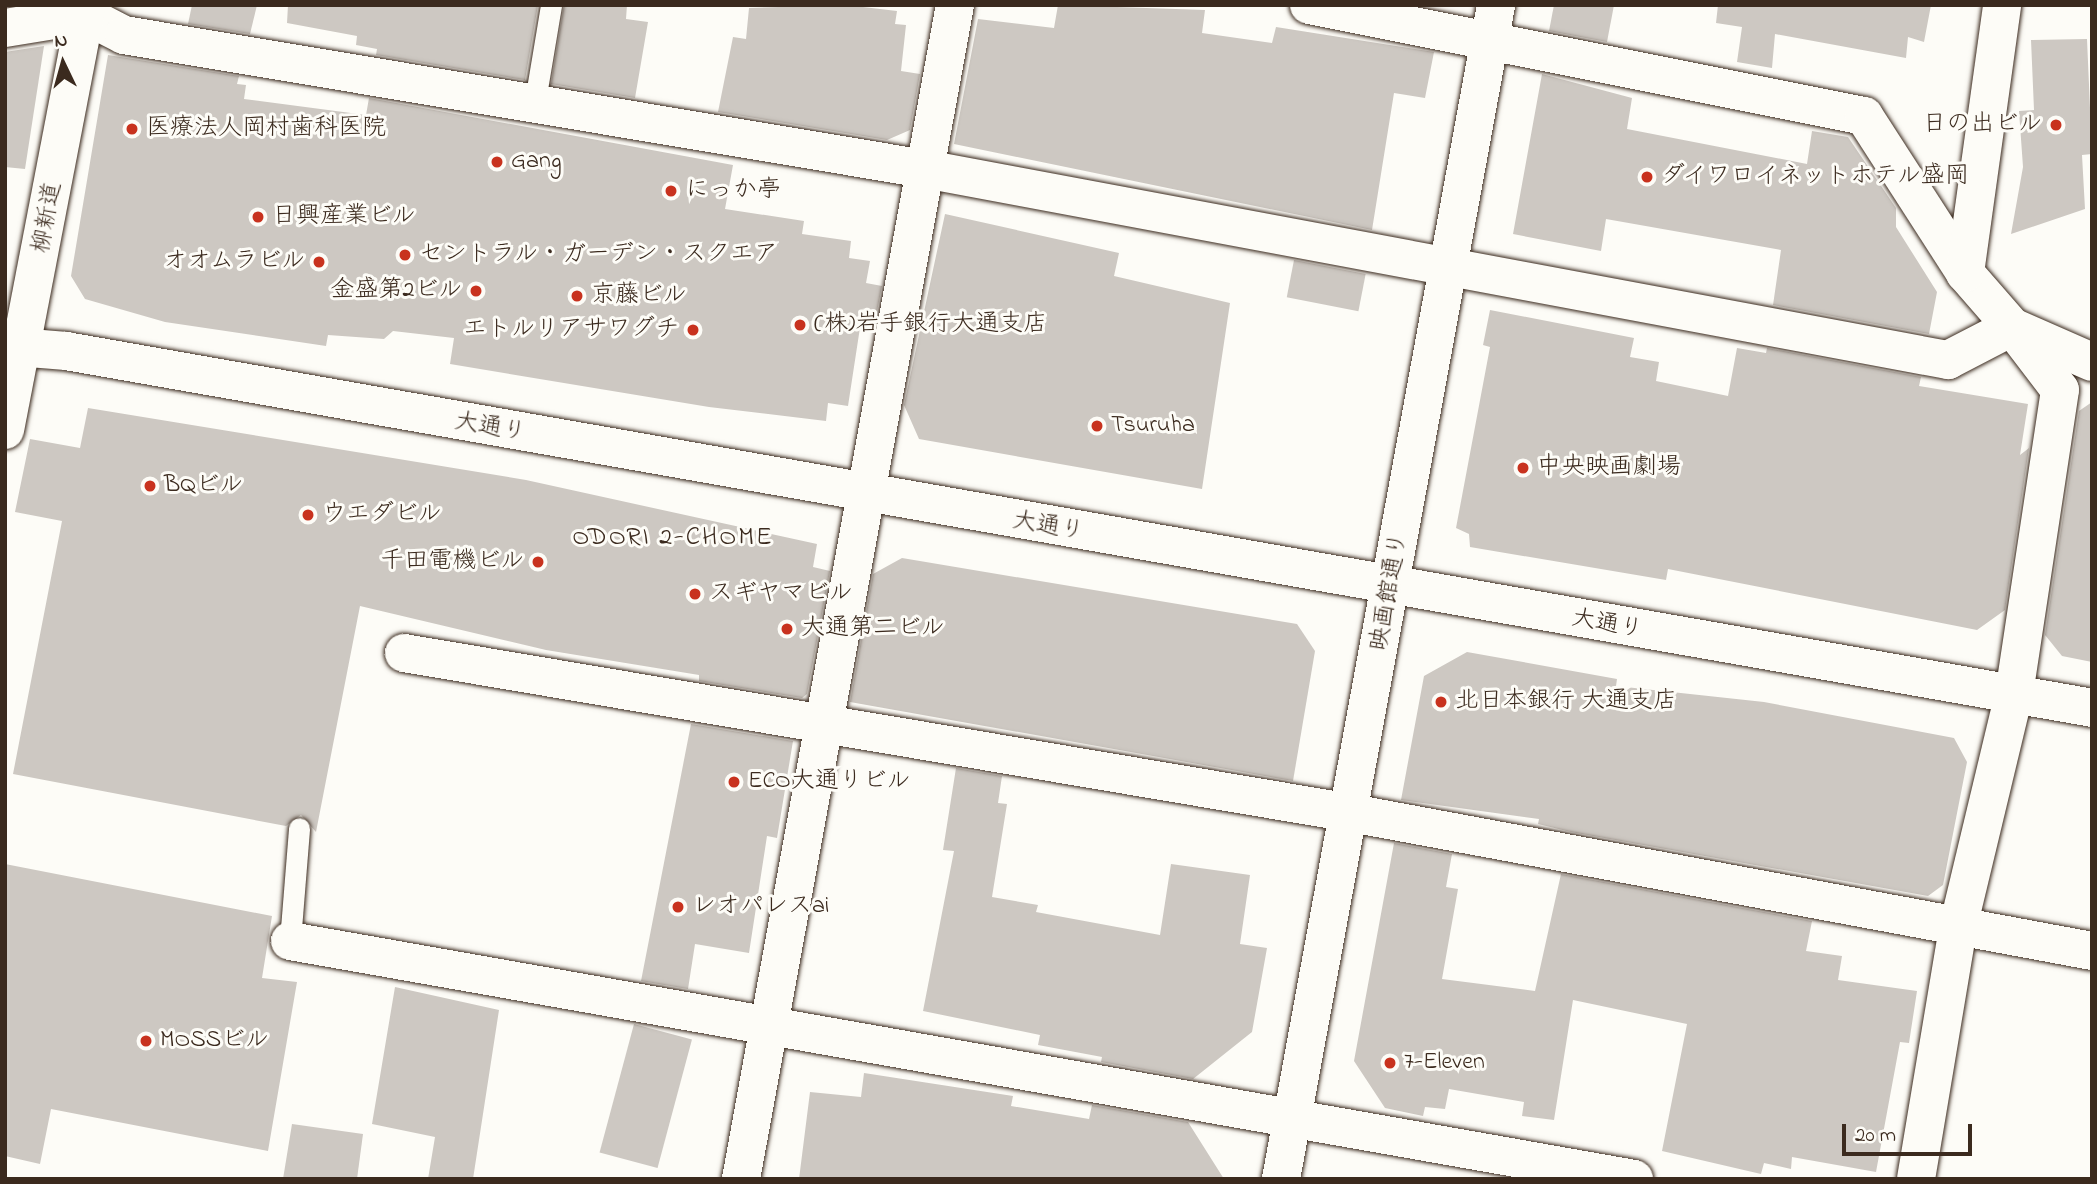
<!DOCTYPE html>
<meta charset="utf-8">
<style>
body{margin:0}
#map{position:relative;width:2097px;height:1184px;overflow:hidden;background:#fdfcf7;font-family:"Indie Flower","Klee One",sans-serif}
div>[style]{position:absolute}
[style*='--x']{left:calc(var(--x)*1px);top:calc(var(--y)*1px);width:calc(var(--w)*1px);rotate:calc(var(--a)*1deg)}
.building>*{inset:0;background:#cdc8c2;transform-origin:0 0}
.roads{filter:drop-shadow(0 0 2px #3b2a1e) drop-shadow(0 0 2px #3b2a1e)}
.service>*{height:21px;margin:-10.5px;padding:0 10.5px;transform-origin:10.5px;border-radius:10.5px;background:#fdfcf7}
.minor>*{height:38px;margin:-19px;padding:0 19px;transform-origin:19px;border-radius:19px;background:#fdfcf7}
.tertiary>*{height:38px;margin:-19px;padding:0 19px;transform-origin:19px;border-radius:19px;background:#fdfcf7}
.dots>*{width:19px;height:19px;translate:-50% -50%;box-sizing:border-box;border:4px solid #fdfcf7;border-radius:50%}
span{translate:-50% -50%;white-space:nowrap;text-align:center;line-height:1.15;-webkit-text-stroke:6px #fdfcf7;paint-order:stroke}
.poi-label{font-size:24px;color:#3b2a1e}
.right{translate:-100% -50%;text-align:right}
.left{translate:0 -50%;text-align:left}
.street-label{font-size:24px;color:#3b2a1e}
.neighbourhood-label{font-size:26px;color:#3b2a1e;letter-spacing:2px}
.frame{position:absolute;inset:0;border:7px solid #3b2a1e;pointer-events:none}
.north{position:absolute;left:28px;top:28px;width:70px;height:70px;-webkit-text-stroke:5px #fdfcf7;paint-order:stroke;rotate:355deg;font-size:19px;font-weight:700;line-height:28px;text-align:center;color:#3b2a1e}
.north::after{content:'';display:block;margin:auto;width:24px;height:32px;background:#3b2a1e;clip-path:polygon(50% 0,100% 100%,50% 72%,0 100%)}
.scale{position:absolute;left:1842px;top:1124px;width:130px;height:32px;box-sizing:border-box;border:4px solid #3b2a1e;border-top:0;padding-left:9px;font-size:21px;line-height:24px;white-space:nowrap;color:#3b2a1e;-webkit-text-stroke:5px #fdfcf7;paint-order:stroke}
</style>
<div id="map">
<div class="building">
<i style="clip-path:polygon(192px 5px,257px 5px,250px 34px,188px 24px)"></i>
<i style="clip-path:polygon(288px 5px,538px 5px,525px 80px,376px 55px,377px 49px,356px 45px,357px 36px,287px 23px)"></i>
<i style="clip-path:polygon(564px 5px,627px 5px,626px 19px,648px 22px,635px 98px,551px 84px)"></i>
<i style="clip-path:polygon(846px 5px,897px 11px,895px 24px,906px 25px,901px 71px,920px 74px,910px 130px,887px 140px,718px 112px,733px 37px,746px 39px,749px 8px)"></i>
<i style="clip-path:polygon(1058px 5px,1205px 10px,1202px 33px,1272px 43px,1276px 27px,1434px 52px,1425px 98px,1394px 93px,1372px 230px,954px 144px,978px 19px,1054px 28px)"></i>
<i style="clip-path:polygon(1554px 5px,1614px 5px,1607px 42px,1549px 31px)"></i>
<i style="clip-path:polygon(1718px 5px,1931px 5px,1924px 42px,1908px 37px,1906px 58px,1775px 34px,1772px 68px,1737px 62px,1742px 27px,1716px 23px)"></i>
<i style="clip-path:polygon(2087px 39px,2092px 154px,2082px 155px,2085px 209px,2011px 234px,2023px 167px,2019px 111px,2034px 110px,2031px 40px)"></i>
<i style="clip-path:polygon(44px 46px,25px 169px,5px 167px,5px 52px)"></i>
<i style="clip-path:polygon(108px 55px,239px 76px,237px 84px,246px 85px,244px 99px,366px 115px,369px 98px,733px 165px,725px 209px,804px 221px,802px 234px,851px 241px,849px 258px,870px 261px,866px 283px,882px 286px,873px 332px,863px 308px,848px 406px,828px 403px,826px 421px,709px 407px,450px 364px,454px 338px,393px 331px,384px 339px,328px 335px,326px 346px,165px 322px,85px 299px,71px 276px)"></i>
<i style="clip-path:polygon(1542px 74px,1632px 98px,1627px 129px,1807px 164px,1812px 131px,1848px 137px,1896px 208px,1896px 227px,1937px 292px,1929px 334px,1773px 305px,1781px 250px,1606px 219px,1601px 251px,1513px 234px)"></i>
<i style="clip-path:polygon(945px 214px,1119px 253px,1114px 276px,1230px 303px,1202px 489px,919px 439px,904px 405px)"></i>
<i style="left:1294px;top:260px;width:73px;height:38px;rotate:11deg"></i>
<i style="clip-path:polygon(1490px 310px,1634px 338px,1630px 357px,1659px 362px,1656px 381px,1728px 396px,1737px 348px,1766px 353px,1767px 348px,1921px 377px,1919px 386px,2028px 404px,2020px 455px,2029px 448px,2005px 610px,1977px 630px,1668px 569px,1666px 580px,1470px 547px,1469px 534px,1456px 528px,1490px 347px,1483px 345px)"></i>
<i style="clip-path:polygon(2092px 402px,2092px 662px,2062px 656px,2045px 635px,2079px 411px)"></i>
<i style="clip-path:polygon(88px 408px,526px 480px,817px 544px,813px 567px,830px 571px,807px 694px,802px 698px,699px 681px,699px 675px,546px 650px,360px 606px,316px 832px,301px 815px,286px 826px,13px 774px,62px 521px,15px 512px,30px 439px,80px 448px)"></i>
<i style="clip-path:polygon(902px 558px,1297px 624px,1315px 651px,1293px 781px,850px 702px,873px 574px)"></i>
<i style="clip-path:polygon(1467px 652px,1617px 679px,1616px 686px,1764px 702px,1954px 738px,1967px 762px,1943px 885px,1928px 896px,1571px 832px,1538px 824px,1539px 819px,1401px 800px,1424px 676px)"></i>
<i style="clip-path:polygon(691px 724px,793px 741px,777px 838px,767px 836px,749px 953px,695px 944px,688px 989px,641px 981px)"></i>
<i style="clip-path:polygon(956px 768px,1002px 776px,998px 803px,1007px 804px,992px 897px,1038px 905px,1036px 912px,1160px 935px,1171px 864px,1250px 875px,1240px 944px,1267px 948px,1252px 1032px,1193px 1079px,1101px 1062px,1102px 1057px,1038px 1045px,1040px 1035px,923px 1011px,954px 851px,943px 850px)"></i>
<i style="clip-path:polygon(1394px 843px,1452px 854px,1446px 887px,1458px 889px,1442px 979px,1535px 991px,1561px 874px,1812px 921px,1806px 951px,1842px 956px,1838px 980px,1917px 991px,1909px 1043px,1900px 1042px,1876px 1172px,1792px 1157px,1791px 1169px,1764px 1163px,1761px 1174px,1662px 1151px,1687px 1024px,1573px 1000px,1554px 1120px,1522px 1116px,1524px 1102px,1449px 1089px,1445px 1109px,1425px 1107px,1423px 1116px,1385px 1108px,1354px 1061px)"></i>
<i style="clip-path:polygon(5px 864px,272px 916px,262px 978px,297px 982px,268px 1151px,51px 1109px,40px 1164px,5px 1156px)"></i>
<i style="clip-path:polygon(395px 987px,499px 1010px,473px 1179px,428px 1179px,435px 1137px,372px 1124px)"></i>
<i style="left:634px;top:1024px;width:60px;height:133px;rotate:15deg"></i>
<i style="clip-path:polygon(864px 1073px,1013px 1096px,1011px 1106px,1089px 1119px,1092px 1105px,1188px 1122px,1224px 1179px,799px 1179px,810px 1092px,861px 1097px)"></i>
<i style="clip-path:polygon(292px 1124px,363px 1134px,357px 1179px,283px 1179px)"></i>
</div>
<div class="roads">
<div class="service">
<i style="--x:534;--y:107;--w:103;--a:-80.5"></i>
<i style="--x:290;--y:941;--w:113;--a:-85.4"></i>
</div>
<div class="minor">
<i style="--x:1309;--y:5;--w:566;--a:11.31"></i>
<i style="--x:1864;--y:116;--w:187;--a:57.2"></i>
<i style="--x:1965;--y:273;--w:72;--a:49"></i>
<i style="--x:2012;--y:327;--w:87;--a:23.6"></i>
<i style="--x:5;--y:28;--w:81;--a:-9.2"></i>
<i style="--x:85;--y:15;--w:44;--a:27.1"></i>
<i style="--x:124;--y:35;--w:812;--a:9.5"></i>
<i style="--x:925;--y:169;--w:1041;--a:10.58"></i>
<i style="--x:1948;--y:360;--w:72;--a:-27.3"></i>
<i style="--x:2012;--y:327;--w:79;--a:52.7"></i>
<i style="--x:2060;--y:390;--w:307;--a:98.6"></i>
<i style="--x:2014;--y:694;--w:241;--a:103.5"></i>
<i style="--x:1958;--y:928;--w:254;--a:99.5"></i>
<i style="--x:1965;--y:273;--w:271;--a:-82.1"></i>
<i style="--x:5;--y:346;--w:61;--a:4.7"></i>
<i style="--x:66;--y:351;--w:2057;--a:9.99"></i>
<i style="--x:5;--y:430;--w:433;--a:-79.1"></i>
<i style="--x:404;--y:653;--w:960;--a:9.59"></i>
<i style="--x:1351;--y:813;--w:754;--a:10.55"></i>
<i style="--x:290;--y:941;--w:1365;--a:10.04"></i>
<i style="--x:741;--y:1179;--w:1193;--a:-79.67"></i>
</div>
<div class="tertiary">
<i style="--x:1281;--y:1179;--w:1194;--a:-79.62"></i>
</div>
</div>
<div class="dots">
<i style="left:2056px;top:125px;background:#c8321e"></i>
<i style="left:132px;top:129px;background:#c8321e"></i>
<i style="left:497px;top:162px;background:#c8321e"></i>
<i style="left:1647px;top:177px;background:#c8321e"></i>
<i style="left:671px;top:191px;background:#c8321e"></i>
<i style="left:258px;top:217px;background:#c8321e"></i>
<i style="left:405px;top:255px;background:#c8321e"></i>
<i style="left:319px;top:262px;background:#c8321e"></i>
<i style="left:476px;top:291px;background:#c8321e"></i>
<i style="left:577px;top:296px;background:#c8321e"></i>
<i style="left:800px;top:325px;background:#c8321e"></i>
<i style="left:693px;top:330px;background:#c8321e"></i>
<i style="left:1097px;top:426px;background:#c8321e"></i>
<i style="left:1523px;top:468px;background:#c8321e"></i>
<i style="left:150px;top:486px;background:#c8321e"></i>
<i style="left:308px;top:515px;background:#c8321e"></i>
<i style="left:538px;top:562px;background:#c8321e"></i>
<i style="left:695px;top:594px;background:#c8321e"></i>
<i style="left:787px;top:629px;background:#c8321e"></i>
<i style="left:1441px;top:702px;background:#c8321e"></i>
<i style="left:734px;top:782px;background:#c8321e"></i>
<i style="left:678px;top:907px;background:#c8321e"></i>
<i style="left:146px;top:1041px;background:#c8321e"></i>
<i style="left:1390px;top:1063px;background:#c8321e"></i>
</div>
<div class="poi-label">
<span class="right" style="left:2042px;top:125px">日の出ビル</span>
<span class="left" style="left:146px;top:129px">医療法人岡村歯科医院</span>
<span class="left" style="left:511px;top:162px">Gang</span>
<span class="left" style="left:1661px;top:177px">ダイワロイネットホテル盛岡</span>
<span class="left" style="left:685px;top:191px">にっか亭</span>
<span class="left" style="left:272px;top:217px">日興産業ビル</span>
<span class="left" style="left:419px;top:255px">セントラル・ガーデン・スクエア</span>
<span class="right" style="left:305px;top:262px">オオムラビル</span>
<span class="right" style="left:462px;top:291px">金盛第2ビル</span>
<span class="left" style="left:591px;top:296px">京藤ビル</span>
<span class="left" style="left:814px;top:325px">(株)岩手銀行大通支店</span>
<span class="right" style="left:679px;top:330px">エトルリアサワグチ</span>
<span class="left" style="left:1111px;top:426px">Tsuruha</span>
<span class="left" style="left:1537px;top:468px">中央映画劇場</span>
<span class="left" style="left:164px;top:486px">BQビル</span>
<span class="left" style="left:322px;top:515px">ウエダビル</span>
<span class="right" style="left:524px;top:562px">千田電機ビル</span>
<span class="left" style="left:709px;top:594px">スギヤマビル</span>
<span class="left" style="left:801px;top:629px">大通第二ビル</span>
<span class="left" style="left:1455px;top:702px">北日本銀行 大通支店</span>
<span class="left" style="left:748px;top:782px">ECO大通りビル</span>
<span class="left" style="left:692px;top:907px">レオパレスai</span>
<span class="left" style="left:160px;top:1041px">MOSSビル</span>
<span class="left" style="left:1404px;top:1063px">7-Eleven</span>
</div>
<div class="street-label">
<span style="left:48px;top:218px;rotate:-80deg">柳新道</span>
<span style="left:490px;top:428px;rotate:10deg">大通り</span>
<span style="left:1048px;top:527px;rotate:10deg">大通り</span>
<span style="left:1390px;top:592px;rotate:-80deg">映画館通り</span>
<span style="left:1607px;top:625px;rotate:10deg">大通り</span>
</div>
<div class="neighbourhood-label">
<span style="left:673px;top:539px">ODORI 2-CHOME</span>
</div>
<div class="frame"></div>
<div class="north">N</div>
<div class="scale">20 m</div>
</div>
